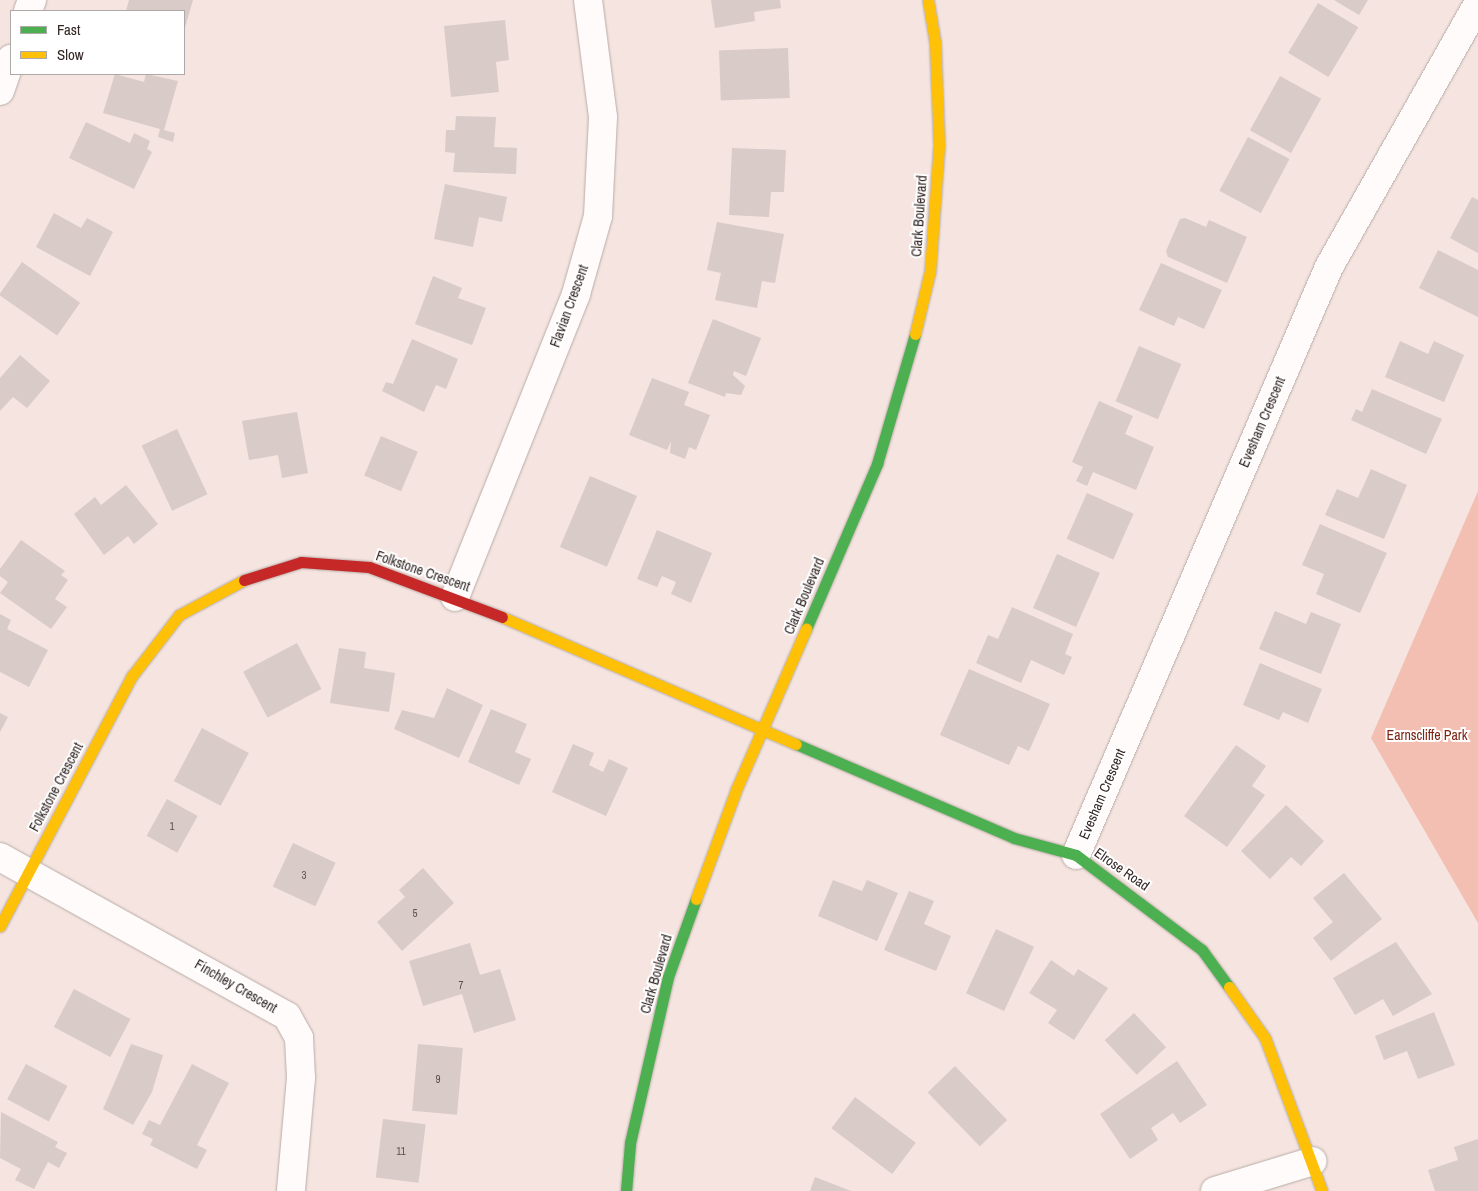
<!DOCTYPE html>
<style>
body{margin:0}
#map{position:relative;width:1478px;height:1191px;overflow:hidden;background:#f5e4df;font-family:"Archivo Narrow",sans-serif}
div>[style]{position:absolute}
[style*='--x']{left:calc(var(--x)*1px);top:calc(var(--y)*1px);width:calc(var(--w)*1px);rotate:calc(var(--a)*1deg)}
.green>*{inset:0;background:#f3bfb2}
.building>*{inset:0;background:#d8cbc8;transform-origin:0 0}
.roads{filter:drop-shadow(0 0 1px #b8aca8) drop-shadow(0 0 1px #b8aca8)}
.street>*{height:28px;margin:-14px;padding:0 14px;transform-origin:14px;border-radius:14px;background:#fefbfa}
.fast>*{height:11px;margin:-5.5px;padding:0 5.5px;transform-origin:5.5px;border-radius:5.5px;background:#4caf50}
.slow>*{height:11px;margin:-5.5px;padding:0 5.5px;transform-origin:5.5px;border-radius:5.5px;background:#ffc107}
.jam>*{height:11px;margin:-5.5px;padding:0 5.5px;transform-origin:5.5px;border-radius:5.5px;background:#c62828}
span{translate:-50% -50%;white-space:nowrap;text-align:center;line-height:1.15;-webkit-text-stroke:4px #fff;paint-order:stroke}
.number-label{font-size:11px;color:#5c504e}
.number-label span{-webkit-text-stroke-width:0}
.street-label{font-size:14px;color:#332725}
.park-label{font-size:14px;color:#7c2312}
.legend{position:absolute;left:10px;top:10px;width:175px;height:65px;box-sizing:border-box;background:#fff;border:1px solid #ada9a8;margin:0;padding:6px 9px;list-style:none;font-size:15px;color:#332725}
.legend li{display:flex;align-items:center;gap:10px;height:25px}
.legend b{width:25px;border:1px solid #ada9a8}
</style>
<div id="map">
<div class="green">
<i style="clip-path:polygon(1478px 491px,1478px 923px,1371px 738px)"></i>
</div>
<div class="building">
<i style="clip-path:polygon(129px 0,193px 0,184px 31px,184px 11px,126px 11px)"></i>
<i style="clip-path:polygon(711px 0,780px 0,781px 8px,754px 12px,755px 21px,715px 28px)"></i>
<i style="clip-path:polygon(1334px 0,1368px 0,1359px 15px)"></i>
<i style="left:1318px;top:3px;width:47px;height:58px;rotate:31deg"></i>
<i style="clip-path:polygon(505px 20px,509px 60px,496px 62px,499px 92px,451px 97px,444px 26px)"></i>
<i style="left:788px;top:48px;width:50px;height:69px;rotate:88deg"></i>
<i style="clip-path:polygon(115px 74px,144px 82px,146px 74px,178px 81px,164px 130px,175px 133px,173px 142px,158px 137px,160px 129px,103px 113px)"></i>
<i style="left:1280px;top:76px;width:47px;height:62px;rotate:29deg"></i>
<i style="clip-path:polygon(456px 116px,496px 117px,494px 147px,517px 148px,516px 174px,453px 172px,455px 153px,445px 152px,446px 130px,455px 130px)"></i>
<i style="clip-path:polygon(86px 122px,130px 143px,134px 133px,150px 141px,147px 149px,152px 152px,134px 189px,69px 158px)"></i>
<i style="left:1248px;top:137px;width:47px;height:61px;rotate:28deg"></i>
<i style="clip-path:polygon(732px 148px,786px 150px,784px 192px,771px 192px,769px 217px,729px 215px)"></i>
<i style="clip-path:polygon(445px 184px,507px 197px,502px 222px,479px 217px,473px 247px,434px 239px)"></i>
<i style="clip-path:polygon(1472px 197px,1478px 200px,1478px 253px,1450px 238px)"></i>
<i style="clip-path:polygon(54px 213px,81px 228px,87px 218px,113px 232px,90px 276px,36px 247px)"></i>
<i style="clip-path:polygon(1185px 218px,1206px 227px,1209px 220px,1247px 237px,1227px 283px,1168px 257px,1166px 251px,1180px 219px)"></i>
<i style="clip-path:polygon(717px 222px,784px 234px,775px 283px,762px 281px,757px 308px,715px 300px,721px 273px,707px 270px)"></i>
<i style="clip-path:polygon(1438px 250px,1478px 270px,1478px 317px,1419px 288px)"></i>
<i style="left:22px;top:262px;width:71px;height:40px;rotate:35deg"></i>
<i style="clip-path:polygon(1161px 263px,1222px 290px,1204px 329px,1178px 317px,1174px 326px,1139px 310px)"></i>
<i style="clip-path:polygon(433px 276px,462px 288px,458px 298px,486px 308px,472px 345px,415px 324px)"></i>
<i style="clip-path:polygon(713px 319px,761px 338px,746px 376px,734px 371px,733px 375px,745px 386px,741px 395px,726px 393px,725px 397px,688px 383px)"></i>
<i style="clip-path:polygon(412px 339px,458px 359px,446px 389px,436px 385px,424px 412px,382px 391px,386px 382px,393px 384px)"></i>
<i style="clip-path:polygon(1400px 341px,1428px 354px,1434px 341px,1464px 355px,1444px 402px,1385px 377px)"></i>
<i style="left:1139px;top:346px;width:46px;height:60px;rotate:23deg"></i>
<i style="clip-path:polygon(20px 355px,50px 381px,27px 408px,13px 397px,0 411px,0 378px)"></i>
<i style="clip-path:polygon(652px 378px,689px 392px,684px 405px,710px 415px,696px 450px,689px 447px,685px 459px,670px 453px,671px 441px,667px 450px,629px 435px)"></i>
<i style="clip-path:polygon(1372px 389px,1442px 419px,1426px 454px,1351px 420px,1356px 409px,1362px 412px)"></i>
<i style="clip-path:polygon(1099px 401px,1133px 416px,1125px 434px,1154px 447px,1136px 490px,1093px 472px,1087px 486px,1076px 481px,1083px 467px,1072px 462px)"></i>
<i style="clip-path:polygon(297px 412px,308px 473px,282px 478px,278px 455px,249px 460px,242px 421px)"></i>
<i style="left:177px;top:429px;width:72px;height:39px;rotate:65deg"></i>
<i style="left:381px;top:436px;width:40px;height:43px;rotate:23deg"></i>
<i style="clip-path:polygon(1371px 469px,1407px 485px,1384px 539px,1325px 515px,1337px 489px,1358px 498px)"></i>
<i style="left:590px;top:476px;width:51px;height:77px;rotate:23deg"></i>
<i style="clip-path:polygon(126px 485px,158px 524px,134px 544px,128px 536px,104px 555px,74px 514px,95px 497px,101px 505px)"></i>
<i style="left:1087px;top:493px;width:51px;height:50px;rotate:24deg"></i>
<i style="clip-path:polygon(1320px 524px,1387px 553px,1360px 613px,1316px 594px,1324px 574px,1302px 565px)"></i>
<i style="clip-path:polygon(657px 530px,712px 553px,691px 603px,671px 594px,676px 582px,662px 576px,657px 587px,637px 579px)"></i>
<i style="clip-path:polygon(21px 540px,65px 571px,61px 575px,68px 580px,55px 599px,67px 607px,51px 629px,0 593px,8px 582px,0 576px,0 569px)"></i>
<i style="left:1057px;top:554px;width:47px;height:59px;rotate:24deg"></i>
<i style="clip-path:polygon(1012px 607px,1073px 634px,1065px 654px,1072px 657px,1064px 675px,1031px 660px,1021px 683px,976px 663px,988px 635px,998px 639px)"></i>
<i style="clip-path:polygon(1275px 611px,1306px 624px,1311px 612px,1341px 624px,1321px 674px,1259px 649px)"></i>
<i style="clip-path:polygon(0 614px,11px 620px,7px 629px,48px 650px,29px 687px,0 672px)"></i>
<i style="left:297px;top:643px;width:52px;height:61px;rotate:62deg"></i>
<i style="clip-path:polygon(339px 648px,366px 652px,364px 668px,395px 673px,389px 712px,330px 703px)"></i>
<i style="clip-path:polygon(1260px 663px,1322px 689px,1308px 723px,1283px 712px,1279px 720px,1243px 705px)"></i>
<i style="clip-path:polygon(969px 669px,1050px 704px,1029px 751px,1018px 746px,1009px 765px,940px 735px)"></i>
<i style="clip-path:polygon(447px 688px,483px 705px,459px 758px,394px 729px,402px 710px,434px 718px)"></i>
<i style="clip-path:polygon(491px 709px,527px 724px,515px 752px,531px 759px,519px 785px,468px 762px)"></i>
<i style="clip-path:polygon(0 713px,8px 717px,0 732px)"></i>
<i style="left:202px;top:728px;width:53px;height:60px;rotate:28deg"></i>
<i style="clip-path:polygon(573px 744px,594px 753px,589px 765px,603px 772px,609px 759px,628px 768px,606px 816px,552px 792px)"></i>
<i style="clip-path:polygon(1236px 745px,1266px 766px,1252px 786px,1265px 795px,1227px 847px,1184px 816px)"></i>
<i style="left:167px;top:799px;width:35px;height:42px;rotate:29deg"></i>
<i style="clip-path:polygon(1286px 805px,1324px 841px,1301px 866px,1291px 857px,1270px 879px,1241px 851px)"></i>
<i style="left:293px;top:843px;width:47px;height:48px;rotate:25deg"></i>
<i style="clip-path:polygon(423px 868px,454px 903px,402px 951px,377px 922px,405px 897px,399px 890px)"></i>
<i style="clip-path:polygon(1344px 873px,1382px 919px,1331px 961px,1313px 938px,1333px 922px,1313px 898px)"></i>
<i style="clip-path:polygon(833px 880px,862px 891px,867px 880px,898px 893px,877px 941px,818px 916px)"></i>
<i style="clip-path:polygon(909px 891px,934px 901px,924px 924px,951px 936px,936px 971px,884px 950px)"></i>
<i style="left:996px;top:929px;width:42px;height:71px;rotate:25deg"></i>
<i style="clip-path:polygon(1396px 942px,1432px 994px,1393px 1016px,1383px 999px,1355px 1015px,1333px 978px)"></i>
<i style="clip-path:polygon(470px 943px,480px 975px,500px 969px,516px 1020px,474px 1033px,462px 994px,423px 1006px,409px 961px)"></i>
<i style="clip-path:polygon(1051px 960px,1074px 976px,1078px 969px,1108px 988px,1074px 1040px,1048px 1023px,1057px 1010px,1029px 993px)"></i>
<i style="left:74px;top:989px;width:64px;height:43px;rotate:28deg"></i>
<i style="clip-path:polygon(1434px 1012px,1455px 1065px,1418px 1079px,1407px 1051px,1384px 1060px,1375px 1036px)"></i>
<i style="left:1134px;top:1013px;width:47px;height:40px;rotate:47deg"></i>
<i style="clip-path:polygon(131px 1044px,163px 1055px,152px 1092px,133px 1125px,103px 1109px)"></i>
<i style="left:418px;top:1044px;width:45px;height:67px;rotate:5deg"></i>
<i style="clip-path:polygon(1177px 1061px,1207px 1105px,1180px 1123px,1173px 1113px,1151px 1128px,1158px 1140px,1130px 1159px,1100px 1114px)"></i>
<i style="left:26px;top:1064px;width:47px;height:40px;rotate:28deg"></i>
<i style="clip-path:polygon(192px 1064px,229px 1083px,197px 1145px,207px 1150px,197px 1169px,150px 1145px,153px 1139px,142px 1134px,149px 1120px,160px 1125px)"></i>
<i style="left:955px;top:1066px;width:75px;height:38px;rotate:46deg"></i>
<i style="left:855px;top:1097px;width:76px;height:39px;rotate:37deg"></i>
<i style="clip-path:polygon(1px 1112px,58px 1142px,55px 1147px,67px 1153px,59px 1168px,48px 1162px,34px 1189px,15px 1180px,21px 1169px,0 1158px)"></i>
<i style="left:383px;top:1119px;width:43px;height:59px;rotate:7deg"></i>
<i style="clip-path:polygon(1478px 1139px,1478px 1191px,1435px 1191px,1428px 1170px,1458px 1160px,1454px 1147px)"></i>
<i style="clip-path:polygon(815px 1177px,851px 1191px,810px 1191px)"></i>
</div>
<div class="roads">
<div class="street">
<i style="--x:28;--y:11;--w:12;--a:-70"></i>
<i style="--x:0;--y:91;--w:34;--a:-71"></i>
<i style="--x:455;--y:597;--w:326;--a:-68.2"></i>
<i style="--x:576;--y:294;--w:81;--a:-74.2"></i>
<i style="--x:598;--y:216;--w:99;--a:-87.1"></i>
<i style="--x:603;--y:117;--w:118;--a:-97.3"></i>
<i style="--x:1076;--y:855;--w:640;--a:-66.72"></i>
<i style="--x:1329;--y:267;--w:302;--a:-60.5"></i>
<i style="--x:0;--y:857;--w:328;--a:29"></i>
<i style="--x:287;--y:1016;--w:25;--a:61"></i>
<i style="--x:299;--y:1038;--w:40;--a:87.1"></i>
<i style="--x:301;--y:1078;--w:113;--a:95.1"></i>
<i style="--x:1215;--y:1191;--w:102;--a:-17"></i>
</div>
<div class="fast">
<i style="--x:806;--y:629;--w:180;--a:-66.7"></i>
<i style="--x:877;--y:464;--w:135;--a:-73.7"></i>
<i style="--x:796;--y:744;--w:237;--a:23.3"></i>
<i style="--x:1014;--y:838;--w:64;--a:15.3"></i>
<i style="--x:1076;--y:855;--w:158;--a:37"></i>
<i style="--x:1202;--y:950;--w:46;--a:53.9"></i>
<i style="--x:626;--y:1191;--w:48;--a:-85.2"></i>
<i style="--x:630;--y:1143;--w:170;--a:-77.1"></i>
<i style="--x:668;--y:977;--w:83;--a:-70.3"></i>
</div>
<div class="slow">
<i style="--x:915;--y:334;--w:65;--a:-76.6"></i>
<i style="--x:930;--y:271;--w:126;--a:-85.9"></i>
<i style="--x:939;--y:145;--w:103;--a:-92.2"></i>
<i style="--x:935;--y:42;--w:43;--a:-99.5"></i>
<i style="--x:502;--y:617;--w:320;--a:23.4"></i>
<i style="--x:696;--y:899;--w:116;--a:-69.8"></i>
<i style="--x:736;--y:790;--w:176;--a:-66.5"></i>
<i style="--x:0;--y:926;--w:283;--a:-62.2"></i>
<i style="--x:132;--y:676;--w:77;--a:-52.4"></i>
<i style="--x:179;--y:615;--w:74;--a:-28.3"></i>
<i style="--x:1229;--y:987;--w:62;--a:54.8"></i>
<i style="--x:1265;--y:1038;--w:163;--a:69.6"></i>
</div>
<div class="jam">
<i style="--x:244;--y:580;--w:60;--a:-17.5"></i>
<i style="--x:301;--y:562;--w:68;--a:4.2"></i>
<i style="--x:369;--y:567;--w:142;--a:20.6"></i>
</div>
</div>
<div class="number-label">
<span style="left:172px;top:826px">1</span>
<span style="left:304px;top:875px">3</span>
<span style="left:415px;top:913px">5</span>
<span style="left:461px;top:985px">7</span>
<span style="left:438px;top:1079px">9</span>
<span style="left:401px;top:1151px">11</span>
</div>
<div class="street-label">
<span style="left:919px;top:216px;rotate:-86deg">Clark Boulevard</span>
<span style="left:569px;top:306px;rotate:-70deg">Flavian Crescent</span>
<span style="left:1262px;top:422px;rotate:-67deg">Evesham Crescent</span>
<span style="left:423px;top:571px;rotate:19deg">Folkstone Crescent</span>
<span style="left:804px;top:596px;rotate:-67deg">Clark Boulevard</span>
<span style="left:56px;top:787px;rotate:-62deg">Folkstone Crescent</span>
<span style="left:1102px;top:794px;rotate:-67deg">Evesham Crescent</span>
<span style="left:1122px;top:869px;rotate:35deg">Elrose Road</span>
<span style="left:656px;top:974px;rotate:-74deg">Clark Boulevard</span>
<span style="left:236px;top:986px;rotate:30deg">Finchley Crescent</span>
</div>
<div class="park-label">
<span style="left:1427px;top:735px">Earnscliffe Park</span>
</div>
<ul class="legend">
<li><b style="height:6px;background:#4caf50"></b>Fast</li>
<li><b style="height:6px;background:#ffc107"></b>Slow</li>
</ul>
</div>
